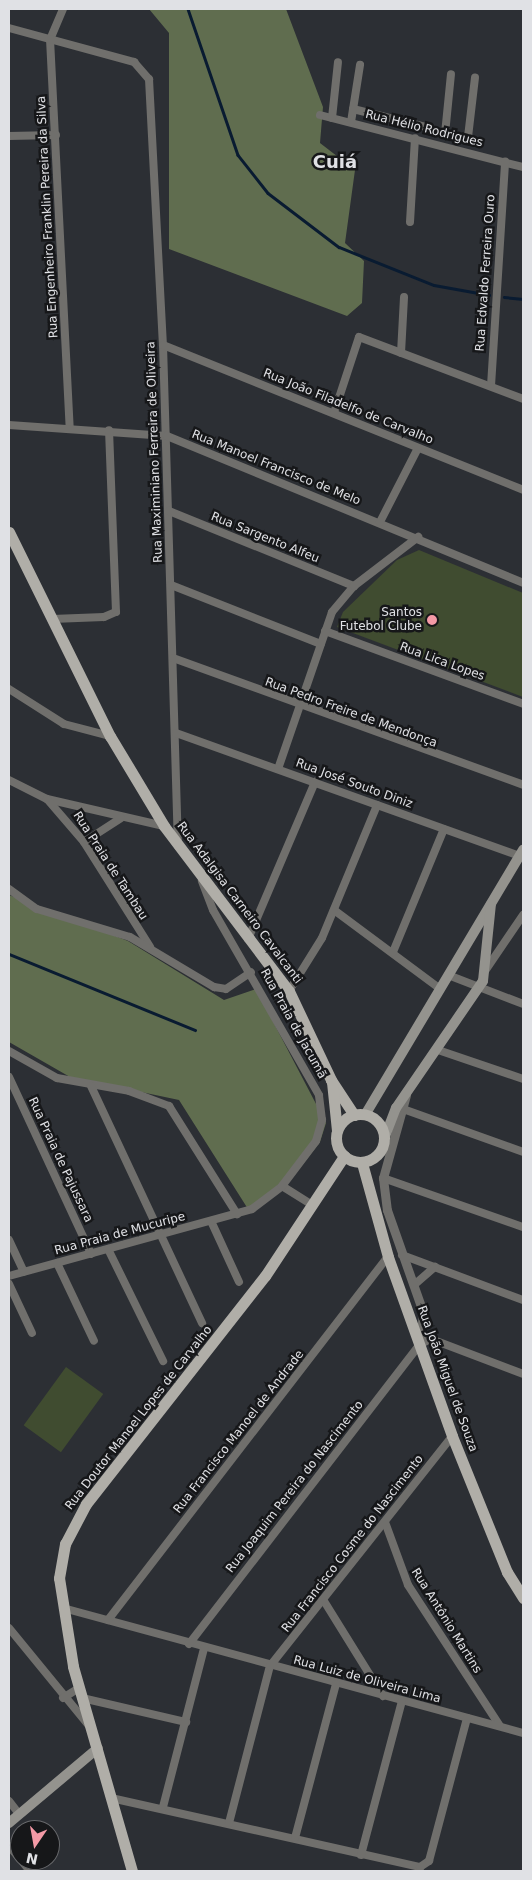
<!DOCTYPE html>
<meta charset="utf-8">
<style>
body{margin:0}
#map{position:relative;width:532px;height:1880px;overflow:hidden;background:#2c2f34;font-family:"DejaVu Sans",sans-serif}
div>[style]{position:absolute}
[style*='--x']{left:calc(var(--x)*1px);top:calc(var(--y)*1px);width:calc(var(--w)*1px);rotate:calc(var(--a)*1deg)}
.green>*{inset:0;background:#404c30;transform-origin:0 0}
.forest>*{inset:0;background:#606d4f}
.stream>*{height:2.5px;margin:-1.25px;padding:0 1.25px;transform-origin:1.25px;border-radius:1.25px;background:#091b31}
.minor>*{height:8px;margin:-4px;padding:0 4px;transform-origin:4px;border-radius:4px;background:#706f6c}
.tertiary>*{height:9px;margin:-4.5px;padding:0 4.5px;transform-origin:4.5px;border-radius:4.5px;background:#706f6c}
.secondary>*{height:10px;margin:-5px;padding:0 5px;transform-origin:5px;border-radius:5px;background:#94938e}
.primary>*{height:11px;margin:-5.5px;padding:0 5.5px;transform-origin:5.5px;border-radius:5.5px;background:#b0aea8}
.primary>.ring{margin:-5.5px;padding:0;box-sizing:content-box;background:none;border:11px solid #b0aea8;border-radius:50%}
.dots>*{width:14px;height:14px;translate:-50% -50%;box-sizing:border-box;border:2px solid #161719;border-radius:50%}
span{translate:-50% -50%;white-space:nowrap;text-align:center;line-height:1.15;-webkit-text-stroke:5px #161719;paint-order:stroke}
.street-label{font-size:12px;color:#e0e1e5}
.poi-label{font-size:12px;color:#e0e1e5}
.right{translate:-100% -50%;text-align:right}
.district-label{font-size:18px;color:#e0e1e5;font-weight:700}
.frame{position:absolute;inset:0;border:10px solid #e0e1e5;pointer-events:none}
.north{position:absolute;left:10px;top:1820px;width:50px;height:50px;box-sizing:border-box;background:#161719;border:1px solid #67686b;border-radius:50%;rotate:192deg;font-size:14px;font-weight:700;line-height:20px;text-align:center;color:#e0e1e5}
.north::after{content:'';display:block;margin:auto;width:18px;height:22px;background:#f49aa6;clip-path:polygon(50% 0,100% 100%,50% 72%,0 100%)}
</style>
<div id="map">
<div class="green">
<i style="clip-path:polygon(419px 550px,523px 593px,523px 697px,337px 627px,343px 612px,397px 560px)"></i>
<i style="left:66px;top:1367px;width:46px;height:72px;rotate:36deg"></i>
</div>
<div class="forest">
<i style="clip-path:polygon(149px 9px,286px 9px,323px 107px,320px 143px,355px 170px,345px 243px,364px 261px,362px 303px,347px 316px,169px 249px,169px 33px)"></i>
<i style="clip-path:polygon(9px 895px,128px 941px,224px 1000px,256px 989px,326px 1123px,320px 1142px,289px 1182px,248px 1209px,179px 1100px,70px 1077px,9px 1042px)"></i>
</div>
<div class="stream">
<i style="--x:188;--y:9;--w:154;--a:71.1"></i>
<i style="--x:238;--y:155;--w:48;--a:51.7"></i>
<i style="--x:268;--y:193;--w:89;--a:37.3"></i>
<i style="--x:339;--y:247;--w:102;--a:21.8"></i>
<i style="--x:434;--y:285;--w:56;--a:10.3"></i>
<i style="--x:504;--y:297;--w:19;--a:6"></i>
<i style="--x:9;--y:954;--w:201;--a:22.2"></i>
</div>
<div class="minor">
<i style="--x:63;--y:9;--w:33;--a:113"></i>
<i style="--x:50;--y:39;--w:390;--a:87.1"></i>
<i style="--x:9;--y:28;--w:130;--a:15.2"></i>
<i style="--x:134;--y:62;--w:23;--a:49"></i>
<i style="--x:149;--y:79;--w:266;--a:87"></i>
<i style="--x:163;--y:345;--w:501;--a:88.29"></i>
<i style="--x:353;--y:109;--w:79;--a:13.9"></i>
<i style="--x:320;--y:115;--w:210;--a:14.4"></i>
<i style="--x:332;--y:118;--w:56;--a:-83.9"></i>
<i style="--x:351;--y:122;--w:58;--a:-81"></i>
<i style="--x:445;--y:134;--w:60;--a:-84.3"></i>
<i style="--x:9;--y:136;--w:47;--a:-1.2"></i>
<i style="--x:468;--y:137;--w:60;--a:-83.3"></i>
<i style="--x:410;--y:222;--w:84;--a:-86.6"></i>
<i style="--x:163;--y:345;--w:388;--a:21.9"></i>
<i style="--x:401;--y:353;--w:56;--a:-86.9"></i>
<i style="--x:491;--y:386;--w:225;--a:-86.4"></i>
<i style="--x:334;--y:413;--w:80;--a:-71.8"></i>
<i style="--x:359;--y:337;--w:175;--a:20.7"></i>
<i style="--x:9;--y:425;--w:158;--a:4"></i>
<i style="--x:167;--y:436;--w:385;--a:22.4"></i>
<i style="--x:169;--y:511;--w:200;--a:22.1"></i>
<i style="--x:380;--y:522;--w:83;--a:-62.8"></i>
<i style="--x:171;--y:585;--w:161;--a:21.5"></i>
<i style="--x:52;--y:619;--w:52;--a:-2.2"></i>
<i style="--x:104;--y:617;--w:13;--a:-23"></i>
<i style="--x:116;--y:612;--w:182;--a:-92.2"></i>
<i style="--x:325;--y:631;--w:211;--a:20.2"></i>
<i style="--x:173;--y:658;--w:372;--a:19.9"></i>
<i style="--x:9;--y:689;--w:65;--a:32.5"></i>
<i style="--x:64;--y:724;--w:48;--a:14.6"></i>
<i style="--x:176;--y:733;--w:368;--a:19.7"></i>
<i style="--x:278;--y:769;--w:166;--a:-71"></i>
<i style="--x:332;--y:612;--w:34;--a:-50"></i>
<i style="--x:354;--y:586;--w:81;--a:-37.4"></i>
<i style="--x:9;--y:780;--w:42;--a:26.6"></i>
<i style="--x:47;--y:799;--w:120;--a:13"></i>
<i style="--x:47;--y:799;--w:57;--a:49.3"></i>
<i style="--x:84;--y:842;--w:124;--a:57.8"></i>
<i style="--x:84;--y:842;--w:44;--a:-33"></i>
<i style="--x:9;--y:889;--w:34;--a:36"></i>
<i style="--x:37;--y:909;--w:97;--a:16.8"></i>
<i style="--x:130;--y:937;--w:98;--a:30.8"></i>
<i style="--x:214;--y:987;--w:12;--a:9"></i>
<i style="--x:226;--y:989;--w:30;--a:-34"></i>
<i style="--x:334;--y:910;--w:131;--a:36.6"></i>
<i style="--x:248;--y:939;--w:171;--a:-66.9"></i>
<i style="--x:393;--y:952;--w:133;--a:-67.5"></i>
<i style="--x:485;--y:971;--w:68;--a:-55.8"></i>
<i style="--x:448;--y:975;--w:80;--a:21.1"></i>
<i style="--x:289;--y:991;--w:62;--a:-58.1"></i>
<i style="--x:322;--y:938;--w:144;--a:-67.5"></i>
<i style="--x:438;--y:1050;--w:90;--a:18.8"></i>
<i style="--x:9;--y:1051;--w:55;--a:29.4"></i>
<i style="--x:57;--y:1078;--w:73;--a:10.2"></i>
<i style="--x:129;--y:1091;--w:43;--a:20.6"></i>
<i style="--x:169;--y:1106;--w:128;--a:57.8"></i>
<i style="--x:9;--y:1077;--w:195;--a:65.1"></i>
<i style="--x:91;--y:1086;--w:262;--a:64.9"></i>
<i style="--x:403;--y:1109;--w:127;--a:19.7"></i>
<i style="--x:383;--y:1178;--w:148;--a:19.3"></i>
<i style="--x:282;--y:1186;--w:36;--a:32"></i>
<i style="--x:211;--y:1221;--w:67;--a:65.3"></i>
<i style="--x:9;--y:1240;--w:35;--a:65"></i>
<i style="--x:108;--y:1249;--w:125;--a:63.8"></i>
<i style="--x:402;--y:1255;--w:129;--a:20.4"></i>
<i style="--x:57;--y:1263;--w:86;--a:64.6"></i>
<i style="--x:9;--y:1276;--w:252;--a:-15.4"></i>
<i style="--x:252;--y:1209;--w:38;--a:-37"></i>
<i style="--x:282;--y:1186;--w:56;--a:-52.9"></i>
<i style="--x:316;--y:1141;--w:22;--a:-74"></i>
<i style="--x:322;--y:1120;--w:25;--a:-97"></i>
<i style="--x:319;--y:1095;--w:213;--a:-119.8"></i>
<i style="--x:213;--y:910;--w:31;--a:-111"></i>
<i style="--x:9;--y:1284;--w:54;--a:64.9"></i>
<i style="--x:414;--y:1285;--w:28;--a:-41"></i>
<i style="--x:385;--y:1522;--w:67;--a:69.9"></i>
<i style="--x:408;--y:1585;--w:168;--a:56.9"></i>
<i style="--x:324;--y:1601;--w:112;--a:58.2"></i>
<i style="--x:63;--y:1608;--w:477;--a:15.2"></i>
<i style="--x:108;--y:1620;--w:458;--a:-52.4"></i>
<i style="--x:9;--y:1628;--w:128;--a:50.7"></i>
<i style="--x:189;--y:1644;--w:379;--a:-52.4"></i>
<i style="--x:420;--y:1344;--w:12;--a:-24"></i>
<i style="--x:431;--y:1339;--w:98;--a:20.8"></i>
<i style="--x:63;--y:1698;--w:19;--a:-32"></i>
<i style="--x:82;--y:1698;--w:107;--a:13"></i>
<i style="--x:111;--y:1798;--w:317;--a:12.6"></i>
<i style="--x:420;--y:1867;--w:11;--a:-34"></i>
<i style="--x:429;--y:1861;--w:148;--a:-75.1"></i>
<i style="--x:9;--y:1801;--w:16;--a:52"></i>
<i style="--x:163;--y:1807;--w:164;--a:-75.5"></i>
<i style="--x:229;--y:1823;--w:162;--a:-75.4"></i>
<i style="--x:270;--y:1666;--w:293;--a:-51.6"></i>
<i style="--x:295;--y:1838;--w:159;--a:-75.1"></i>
<i style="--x:9;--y:1846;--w:17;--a:50"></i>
<i style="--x:361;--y:1855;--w:159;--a:-75.1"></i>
<i style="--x:21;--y:1860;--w:14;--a:51"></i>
</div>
<div class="tertiary">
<i style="--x:406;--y:1095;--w:86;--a:105.5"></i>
<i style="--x:383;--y:1178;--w:32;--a:83"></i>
<i style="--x:387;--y:1210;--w:108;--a:70.6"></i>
<i style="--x:423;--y:1312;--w:32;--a:95"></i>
</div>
<div class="secondary">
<i style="--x:365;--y:1115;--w:309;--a:-59.2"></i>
<i style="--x:384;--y:1139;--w:33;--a:-69"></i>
<i style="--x:396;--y:1108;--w:154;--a:-55.6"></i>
<i style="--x:483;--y:981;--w:77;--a:-84.1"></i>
<i style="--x:9;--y:1823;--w:116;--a:-40.1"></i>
</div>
<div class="primary">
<i style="--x:9;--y:532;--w:228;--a:63.7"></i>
<i style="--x:110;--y:736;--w:105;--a:59"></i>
<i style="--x:164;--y:826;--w:207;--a:52.9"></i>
<i style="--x:289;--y:991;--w:98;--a:64.7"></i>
<i style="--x:331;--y:1080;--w:42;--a:56.7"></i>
<i style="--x:332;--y:1082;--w:48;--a:84.1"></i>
<i class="ring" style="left:336px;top:1114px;width:37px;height:37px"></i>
<i style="--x:362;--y:1163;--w:98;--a:74.5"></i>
<i style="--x:388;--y:1257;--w:190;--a:70.3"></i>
<i style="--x:452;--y:1436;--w:147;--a:68"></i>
<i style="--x:507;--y:1572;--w:31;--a:58"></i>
<i style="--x:132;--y:1871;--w:213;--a:-106.1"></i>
<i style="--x:73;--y:1666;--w:89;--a:-99"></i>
<i style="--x:59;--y:1578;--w:35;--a:-80"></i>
<i style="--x:65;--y:1544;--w:45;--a:-62.3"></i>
<i style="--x:86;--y:1504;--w:290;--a:-51.9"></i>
<i style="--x:265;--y:1276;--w:144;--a:-56.6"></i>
</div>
<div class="dots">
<i style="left:432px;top:620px;background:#f49aa6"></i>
</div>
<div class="street-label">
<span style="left:424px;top:129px;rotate:14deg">Rua Hélio Rodrigues</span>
<span style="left:48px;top:217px;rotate:-93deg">Rua Engenheiro Franklin Pereira da Silva</span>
<span style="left:486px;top:273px;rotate:-86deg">Rua Edvaldo Ferreira Ouro</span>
<span style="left:348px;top:407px;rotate:22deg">Rua João Filadelfo de Carvalho</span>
<span style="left:155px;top:452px;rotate:-92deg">Rua Maximiniano Ferreira de Oliveira</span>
<span style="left:276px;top:468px;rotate:22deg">Rua Manoel Francisco de Melo</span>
<span style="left:265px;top:538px;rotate:22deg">Rua Sargento Alfeu</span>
<span style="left:442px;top:662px;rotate:20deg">Rua Lica Lopes</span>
<span style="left:351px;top:713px;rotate:20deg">Rua Pedro Freire de Mendonça</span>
<span style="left:354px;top:784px;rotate:20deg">Rua José Souto Diniz</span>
<span style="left:110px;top:866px;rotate:57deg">Rua Praia de Tambau</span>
<span style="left:239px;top:903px;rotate:53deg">Rua Adalgisa Carneiro Cavalcanti</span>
<span style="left:293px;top:1024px;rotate:61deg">Rua Praia de Jacumã</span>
<span style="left:60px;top:1160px;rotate:65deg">Rua Praia de Pajussara</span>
<span style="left:120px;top:1234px;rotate:-15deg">Rua Praia de Mucuripe</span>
<span style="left:447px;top:1379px;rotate:70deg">Rua João Miguel de Souza</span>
<span style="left:139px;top:1418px;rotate:-52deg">Rua Doutor Manoel Lopes de Carvalho</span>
<span style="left:239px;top:1432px;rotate:-52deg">Rua Francisco Manoel de Andrade</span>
<span style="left:295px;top:1487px;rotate:-52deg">Rua Joaquim Pereira do Nascimento</span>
<span style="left:353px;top:1544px;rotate:-52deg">Rua Francisco Cosme do Nascimento</span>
<span style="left:446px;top:1621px;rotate:58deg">Rua Antônio Martins</span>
<span style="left:367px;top:1680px;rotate:15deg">Rua Luiz de Oliveira Lima</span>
</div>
<div class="poi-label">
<span class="right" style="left:422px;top:620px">Santos<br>Futebol Clube</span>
</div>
<div class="district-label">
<span style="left:335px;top:162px">Cuiá</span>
</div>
<div class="frame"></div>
<div class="north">N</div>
</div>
